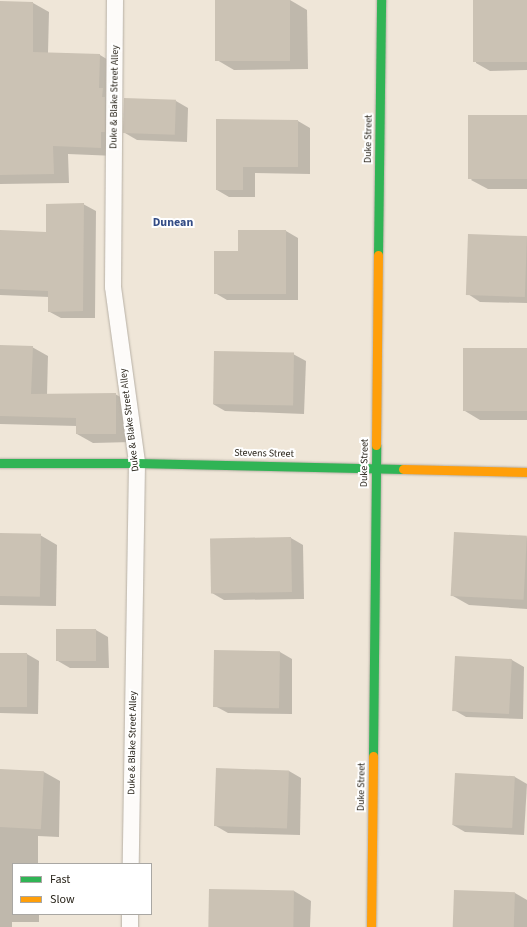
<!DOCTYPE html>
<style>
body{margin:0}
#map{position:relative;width:527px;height:927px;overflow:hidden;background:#efe6d8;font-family:"Source Sans 3",sans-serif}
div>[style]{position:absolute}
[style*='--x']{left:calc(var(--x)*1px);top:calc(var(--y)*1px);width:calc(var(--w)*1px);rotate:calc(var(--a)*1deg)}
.shadow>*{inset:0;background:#0003}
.building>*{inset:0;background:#cbc2b4;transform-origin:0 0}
.roads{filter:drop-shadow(0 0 1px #b7b0a5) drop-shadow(0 0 1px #b7b0a5)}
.lane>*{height:16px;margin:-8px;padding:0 8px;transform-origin:8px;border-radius:8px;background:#fdfbf9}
.fast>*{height:9px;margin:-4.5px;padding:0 4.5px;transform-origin:4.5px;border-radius:4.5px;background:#30b455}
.slow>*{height:9px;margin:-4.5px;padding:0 4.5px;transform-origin:4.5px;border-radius:4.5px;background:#ff9f0a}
span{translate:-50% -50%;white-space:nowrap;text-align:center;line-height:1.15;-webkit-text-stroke:4px #fff;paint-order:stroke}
.street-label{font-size:10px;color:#29241a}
.quarter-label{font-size:12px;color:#334c85;font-weight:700}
.legend{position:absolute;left:12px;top:863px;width:140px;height:52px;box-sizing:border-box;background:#fff;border:1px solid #a9a7a3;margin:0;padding:5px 7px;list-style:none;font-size:12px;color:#29241a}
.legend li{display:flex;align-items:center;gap:8px;height:20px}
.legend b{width:20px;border:1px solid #a9a7a3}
</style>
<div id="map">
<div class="shadow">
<i style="clip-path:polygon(290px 0,307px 10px,308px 69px,234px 70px,217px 60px)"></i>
<i style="clip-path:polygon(473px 0,527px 0,527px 70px,490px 71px,476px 63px)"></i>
<i style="clip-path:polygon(0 2px,33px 3px,49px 12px,48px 53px,100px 55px,115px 64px,116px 156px,68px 154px,69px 183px,0 184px)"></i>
<i style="clip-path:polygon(176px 101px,188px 108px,187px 142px,137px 140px,125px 133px)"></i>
<i style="clip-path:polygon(527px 116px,527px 189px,488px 189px,471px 180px)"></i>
<i style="clip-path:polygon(217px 120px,298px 121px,310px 128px,310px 174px,255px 173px,255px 197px,229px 197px,217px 190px)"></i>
<i style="clip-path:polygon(83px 204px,96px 211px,95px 318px,61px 318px,48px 311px,49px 297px,0 295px,0 231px,47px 233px)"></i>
<i style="clip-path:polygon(239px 231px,286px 231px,298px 238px,298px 300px,227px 300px,215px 293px,239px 252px)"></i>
<i style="clip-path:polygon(527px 237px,527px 303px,480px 302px,468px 294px)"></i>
<i style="clip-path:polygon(0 346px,32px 347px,48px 356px,47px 395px,115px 394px,131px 403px,132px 442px,93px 443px,77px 434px,77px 426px,0 424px)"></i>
<i style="clip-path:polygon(527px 349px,527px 420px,480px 420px,465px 411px)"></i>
<i style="clip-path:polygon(293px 354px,306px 361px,304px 414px,225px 411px,213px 404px)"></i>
<i style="clip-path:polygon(0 534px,40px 535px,57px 545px,56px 606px,0 605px)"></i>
<i style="clip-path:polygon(527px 537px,527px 609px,469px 605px,453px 596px)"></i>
<i style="clip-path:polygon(291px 538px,303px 545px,304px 599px,224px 600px,212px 593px)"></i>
<i style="clip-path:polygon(96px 630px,108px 637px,109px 668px,70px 668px,58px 661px)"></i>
<i style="clip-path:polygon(280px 652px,292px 659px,292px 714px,228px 713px,215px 706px)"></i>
<i style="clip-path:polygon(0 654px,27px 654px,39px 661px,38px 714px,0 713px)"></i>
<i style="clip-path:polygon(456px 657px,512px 660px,524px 667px,523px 719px,466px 717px,454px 710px)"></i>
<i style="clip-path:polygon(0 770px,44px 772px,60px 781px,59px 837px,38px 836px,38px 864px,13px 864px,13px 914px,39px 914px,39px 922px,12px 922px,12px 927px,0 927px)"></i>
<i style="clip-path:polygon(289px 771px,301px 778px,300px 835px,228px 833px,216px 826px)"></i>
<i style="clip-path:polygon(456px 774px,515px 777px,527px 784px,524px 835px,465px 832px,453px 825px)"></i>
<i style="clip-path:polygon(294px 891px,311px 901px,310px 927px,209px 927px)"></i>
<i style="clip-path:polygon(515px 893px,527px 900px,527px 927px,453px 927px)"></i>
</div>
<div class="building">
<i style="left:215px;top:0;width:75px;height:61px"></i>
<i style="left:527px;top:0;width:62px;height:54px;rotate:90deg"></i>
<i style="clip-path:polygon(0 1px,33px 2px,33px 52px,100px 54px,99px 88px,103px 88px,102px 97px,105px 97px,105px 132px,101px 132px,101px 148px,53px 146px,54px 174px,0 175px)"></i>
<i style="left:124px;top:98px;width:52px;height:35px;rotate:2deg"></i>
<i style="left:527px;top:115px;width:64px;height:59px;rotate:90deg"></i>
<i style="clip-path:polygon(216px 119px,298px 120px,298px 167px,243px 167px,243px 190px,216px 190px)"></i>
<i style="clip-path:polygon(84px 203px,83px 311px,48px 312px,48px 291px,0 289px,0 230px,46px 232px,46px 204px)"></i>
<i style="clip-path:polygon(238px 230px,286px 230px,286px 294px,214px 294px,214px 251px,238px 251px)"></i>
<i style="left:468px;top:234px;width:59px;height:61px;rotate:2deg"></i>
<i style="clip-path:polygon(0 345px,33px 346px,31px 394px,116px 393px,116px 434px,76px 434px,76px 418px,0 416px)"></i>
<i style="left:527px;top:348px;width:63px;height:64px;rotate:90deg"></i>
<i style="left:214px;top:351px;width:80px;height:53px;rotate:1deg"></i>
<i style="left:454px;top:532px;width:73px;height:64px;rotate:3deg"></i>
<i style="left:0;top:533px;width:41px;height:63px;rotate:1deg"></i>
<i style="left:291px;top:537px;width:55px;height:81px;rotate:89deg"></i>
<i style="left:56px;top:629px;width:40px;height:32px"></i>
<i style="left:214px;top:650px;width:66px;height:57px;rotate:1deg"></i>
<i style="left:0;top:653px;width:27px;height:54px"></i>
<i style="left:455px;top:656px;width:57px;height:55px;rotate:3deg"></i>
<i style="left:216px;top:768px;width:73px;height:58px;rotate:2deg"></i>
<i style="left:0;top:769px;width:44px;height:58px;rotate:3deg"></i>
<i style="left:455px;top:773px;width:60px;height:52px;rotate:3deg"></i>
<i style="left:209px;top:889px;width:85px;height:38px;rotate:1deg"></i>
<i style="left:454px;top:890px;width:61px;height:37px;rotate:2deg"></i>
</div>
<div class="roads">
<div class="lane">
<i style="--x:115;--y:0;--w:287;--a:90.4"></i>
<i style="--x:113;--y:287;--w:178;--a:82.2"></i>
<i style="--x:137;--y:463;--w:401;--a:90.9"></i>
<i style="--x:130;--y:927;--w:13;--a:-90"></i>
</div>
<div class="fast">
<i style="--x:378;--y:255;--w:255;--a:-89.3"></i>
<i style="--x:0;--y:463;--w:137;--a:0"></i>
<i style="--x:137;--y:463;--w:266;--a:1.3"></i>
<i style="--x:373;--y:756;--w:311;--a:-89.4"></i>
</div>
<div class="slow">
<i style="--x:376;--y:445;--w:190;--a:-89.4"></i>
<i style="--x:403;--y:469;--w:124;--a:1.4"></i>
<i style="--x:371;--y:927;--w:171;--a:-89.3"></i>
</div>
</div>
<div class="street-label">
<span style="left:115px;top:97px;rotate:-89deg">Duke &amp; Blake Street Alley</span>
<span style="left:369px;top:139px;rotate:-89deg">Duke Street</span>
<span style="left:130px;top:420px;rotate:-97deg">Duke &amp; Blake Street Alley</span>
<span style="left:264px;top:454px;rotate:1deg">Stevens Street</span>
<span style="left:365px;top:463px;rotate:-89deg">Duke Street</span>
<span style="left:133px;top:743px;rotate:-89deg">Duke &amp; Blake Street Alley</span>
<span style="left:362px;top:787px;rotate:-89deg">Duke Street</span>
</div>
<div class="quarter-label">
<span style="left:173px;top:223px">Dunean</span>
</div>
<ul class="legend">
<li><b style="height:5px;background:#30b455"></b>Fast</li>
<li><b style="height:5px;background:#ff9f0a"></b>Slow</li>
</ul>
</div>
